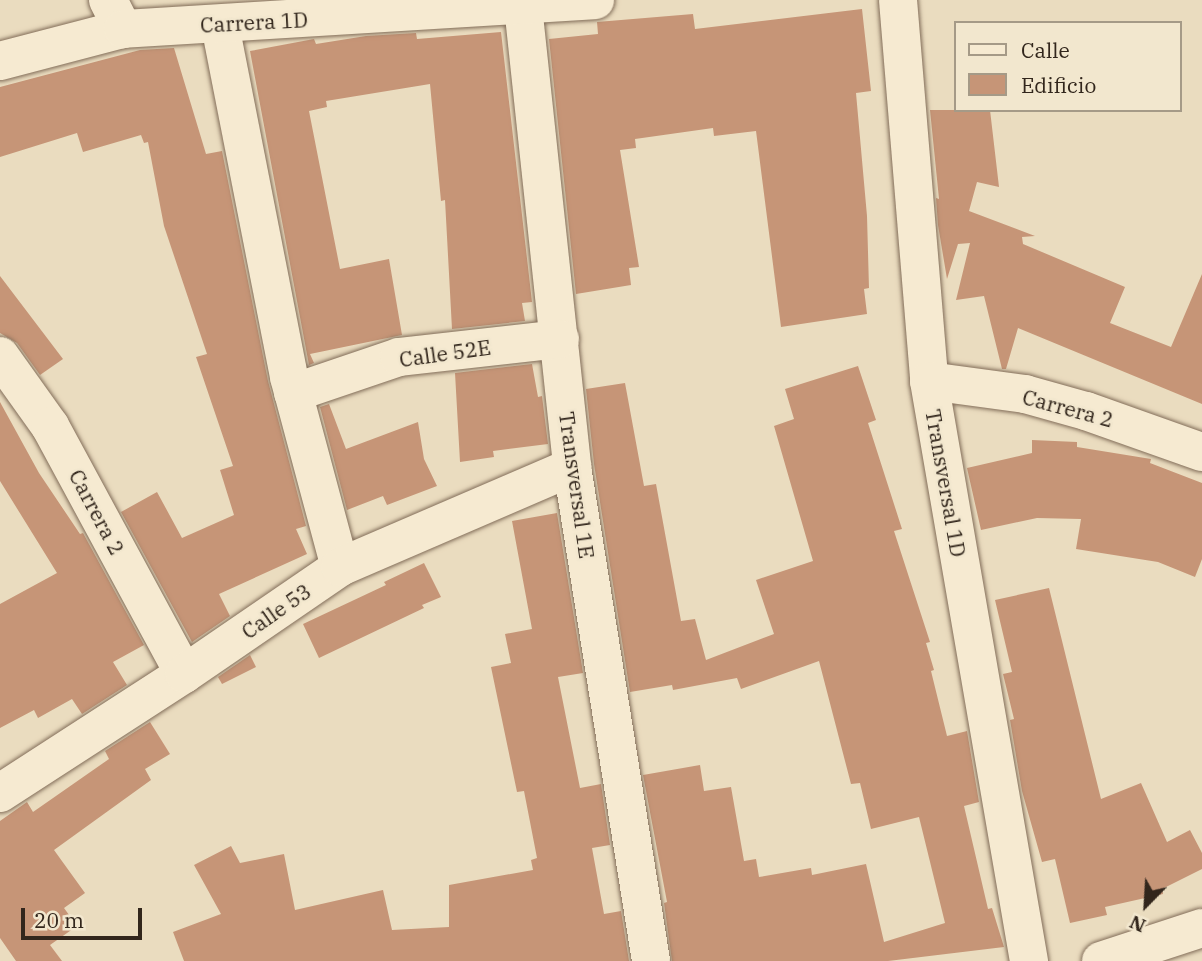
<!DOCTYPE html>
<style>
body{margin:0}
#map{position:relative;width:1202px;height:961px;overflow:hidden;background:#eadcbf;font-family:"IBM Plex Serif",serif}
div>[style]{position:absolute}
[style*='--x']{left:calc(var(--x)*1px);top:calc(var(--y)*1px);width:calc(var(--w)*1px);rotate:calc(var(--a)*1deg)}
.building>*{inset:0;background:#c69577}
.roads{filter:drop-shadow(0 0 2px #826d59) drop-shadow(0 0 2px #826d59)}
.minor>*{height:38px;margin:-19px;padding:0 19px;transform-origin:19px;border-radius:19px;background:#f6ead1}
span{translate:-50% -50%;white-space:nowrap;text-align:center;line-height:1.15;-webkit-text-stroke:5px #f2e7ce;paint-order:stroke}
.street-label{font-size:21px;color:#32261c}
.legend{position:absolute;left:954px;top:21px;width:228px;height:91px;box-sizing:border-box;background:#f2e7ce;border:2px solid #a59a87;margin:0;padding:9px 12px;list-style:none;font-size:21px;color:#32261c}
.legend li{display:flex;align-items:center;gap:14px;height:35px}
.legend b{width:35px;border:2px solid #a59a87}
.north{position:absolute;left:1111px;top:870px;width:70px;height:70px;-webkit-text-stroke:5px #f2e7ce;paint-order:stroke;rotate:204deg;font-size:19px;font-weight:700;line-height:28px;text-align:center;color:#32261c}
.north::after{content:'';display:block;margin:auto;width:24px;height:32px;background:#32261c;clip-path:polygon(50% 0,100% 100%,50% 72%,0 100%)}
.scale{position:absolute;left:21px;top:908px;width:121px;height:32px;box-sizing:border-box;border:4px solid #32261c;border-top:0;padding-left:9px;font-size:21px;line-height:24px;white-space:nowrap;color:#32261c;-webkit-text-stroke:5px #f2e7ce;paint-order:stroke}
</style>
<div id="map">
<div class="building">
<i style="clip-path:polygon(862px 9px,871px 91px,856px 93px,867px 216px,869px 288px,864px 289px,867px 314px,781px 327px,756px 131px,714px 136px,713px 128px,635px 139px,636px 148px,620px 150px,639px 267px,629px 268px,631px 285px,576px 294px,549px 39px,598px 34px,597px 22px,693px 14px,695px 29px)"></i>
<i style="clip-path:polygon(501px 32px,532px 302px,522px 303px,525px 321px,452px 329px,445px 200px,441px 201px,430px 84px,326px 101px,327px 107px,309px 111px,340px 269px,389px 259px,402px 335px,310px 354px,314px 363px,309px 365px,250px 51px,314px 39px,316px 44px,366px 36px,416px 33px,417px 39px)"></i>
<i style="clip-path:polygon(174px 48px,206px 154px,222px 151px,268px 381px,306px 526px,296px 529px,307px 554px,219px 594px,230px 616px,192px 642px,121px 512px,157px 492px,182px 538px,234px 515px,220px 470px,233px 466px,196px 357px,207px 354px,164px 226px,148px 142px,144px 143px,141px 135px,83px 152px,77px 133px,0 157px,0 87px,140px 50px)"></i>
<i style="clip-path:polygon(930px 110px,990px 110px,999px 187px,977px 182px,969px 211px,1035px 236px,1022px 237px,1023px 244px,1125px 287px,1110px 323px,1171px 347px,1202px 274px,1202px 404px,1018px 328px,1006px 369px,1002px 369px,984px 296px,956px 300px,970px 243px,958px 244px,947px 279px,938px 225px,936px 198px,939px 199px)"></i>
<i style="clip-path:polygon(0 276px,63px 359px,40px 375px,17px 343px,0 333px)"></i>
<i style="clip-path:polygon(532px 364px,538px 397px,542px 396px,548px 444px,493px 451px,494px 457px,460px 462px,455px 373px)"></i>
<i style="clip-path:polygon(858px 366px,876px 420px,868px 423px,902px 529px,894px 531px,930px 642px,926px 643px,934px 670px,931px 671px,947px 736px,967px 731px,979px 802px,964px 806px,988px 909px,992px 908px,1004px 947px,888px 961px,672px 961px,664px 903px,667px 902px,643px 775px,700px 765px,704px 791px,731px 787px,744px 861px,756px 859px,759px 877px,811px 868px,812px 875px,866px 864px,884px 942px,945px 923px,919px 817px,871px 829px,860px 783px,851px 784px,819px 661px,741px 689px,737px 678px,673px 690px,672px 685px,630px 692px,594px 464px,586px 389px,625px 383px,644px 486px,656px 484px,681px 621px,695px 619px,706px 660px,774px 634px,756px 580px,813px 561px,774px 426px,794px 419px,785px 389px)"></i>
<i style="clip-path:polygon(0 402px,39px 473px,80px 534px,83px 533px,144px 645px,113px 662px,127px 685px,82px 714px,72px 699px,38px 718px,34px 710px,0 728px,0 604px,57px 573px,0 481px)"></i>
<i style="clip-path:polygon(329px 404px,346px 449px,418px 422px,424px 459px,437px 486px,387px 505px,383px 496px,347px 510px,320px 407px)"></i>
<i style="clip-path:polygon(1032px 440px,1077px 442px,1077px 447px,1151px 459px,1150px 463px,1202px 483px,1202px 559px,1195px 577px,1158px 562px,1076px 549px,1081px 519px,1037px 518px,981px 530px,967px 468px,1032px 453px)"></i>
<i style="clip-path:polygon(557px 513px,583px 673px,558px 677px,580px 788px,601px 784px,610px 845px,592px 848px,604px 914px,621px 911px,629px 961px,184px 961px,173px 932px,221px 914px,194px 865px,231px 846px,240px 863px,284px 854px,295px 910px,383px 890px,392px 930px,449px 927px,449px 885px,533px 870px,531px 860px,537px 858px,524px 791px,517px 792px,491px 667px,511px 663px,505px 634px,532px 629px,512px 521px)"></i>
<i style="clip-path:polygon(424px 563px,441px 597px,422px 605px,424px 608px,319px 658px,303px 624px,386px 585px,384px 582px)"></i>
<i style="clip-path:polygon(1049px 588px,1101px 799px,1141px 783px,1167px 842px,1190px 830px,1202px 853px,1202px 869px,1162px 889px,1163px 894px,1105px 907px,1107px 915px,1070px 923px,1055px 859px,1042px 862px,1022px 791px,1010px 720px,1014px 719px,1003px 674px,1012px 672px,995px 600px)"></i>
<i style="clip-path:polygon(250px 655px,256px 667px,222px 684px,218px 677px)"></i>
<i style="clip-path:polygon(150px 722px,170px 754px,145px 769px,151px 780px,54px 850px,85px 893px,64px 908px,77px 926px,50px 945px,62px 961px,16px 961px,0 938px,0 821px,27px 802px,33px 812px,109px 759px,105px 751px)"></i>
</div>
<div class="roads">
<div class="minor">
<i style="--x:108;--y:0;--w:33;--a:63"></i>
<i style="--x:898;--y:0;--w:382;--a:85.3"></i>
<i style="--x:929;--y:381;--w:589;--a:80.22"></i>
<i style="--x:523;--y:6;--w:464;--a:83.9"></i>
<i style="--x:572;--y:467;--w:500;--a:80.91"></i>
<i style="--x:220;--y:25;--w:359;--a:78.9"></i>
<i style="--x:289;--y:377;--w:197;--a:75"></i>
<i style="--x:0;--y:61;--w:127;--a:-14.6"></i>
<i style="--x:123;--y:29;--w:473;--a:-3.5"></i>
<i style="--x:0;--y:356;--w:86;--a:54.5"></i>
<i style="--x:50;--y:426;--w:282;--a:61.6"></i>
<i style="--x:929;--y:381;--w:97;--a:7.7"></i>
<i style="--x:1025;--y:394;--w:63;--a:15.6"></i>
<i style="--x:1086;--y:411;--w:123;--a:19.5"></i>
<i style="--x:293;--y:393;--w:112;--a:-18.8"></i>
<i style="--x:399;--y:357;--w:162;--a:-6.4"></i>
<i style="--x:0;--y:793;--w:219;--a:-32.9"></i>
<i style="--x:184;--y:674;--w:189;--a:-34.4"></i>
<i style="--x:340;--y:567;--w:253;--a:-23.3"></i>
<i style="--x:1101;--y:961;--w:106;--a:-18.1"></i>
</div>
</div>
<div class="street-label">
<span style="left:254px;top:22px;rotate:-3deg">Carrera 1D</span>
<span style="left:445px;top:353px;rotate:-8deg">Calle 52E</span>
<span style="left:1068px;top:408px;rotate:15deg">Carrera 2</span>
<span style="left:946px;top:483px;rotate:80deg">Transversal 1D</span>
<span style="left:577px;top:485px;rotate:82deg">Transversal 1E</span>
<span style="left:97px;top:512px;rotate:62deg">Carrera 2</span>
<span style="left:276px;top:611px;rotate:-35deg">Calle 53</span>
</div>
<ul class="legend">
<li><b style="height:9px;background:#f6ead1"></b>Calle</li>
<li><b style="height:19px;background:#c69577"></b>Edificio</li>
</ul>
<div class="north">N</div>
<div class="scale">20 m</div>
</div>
